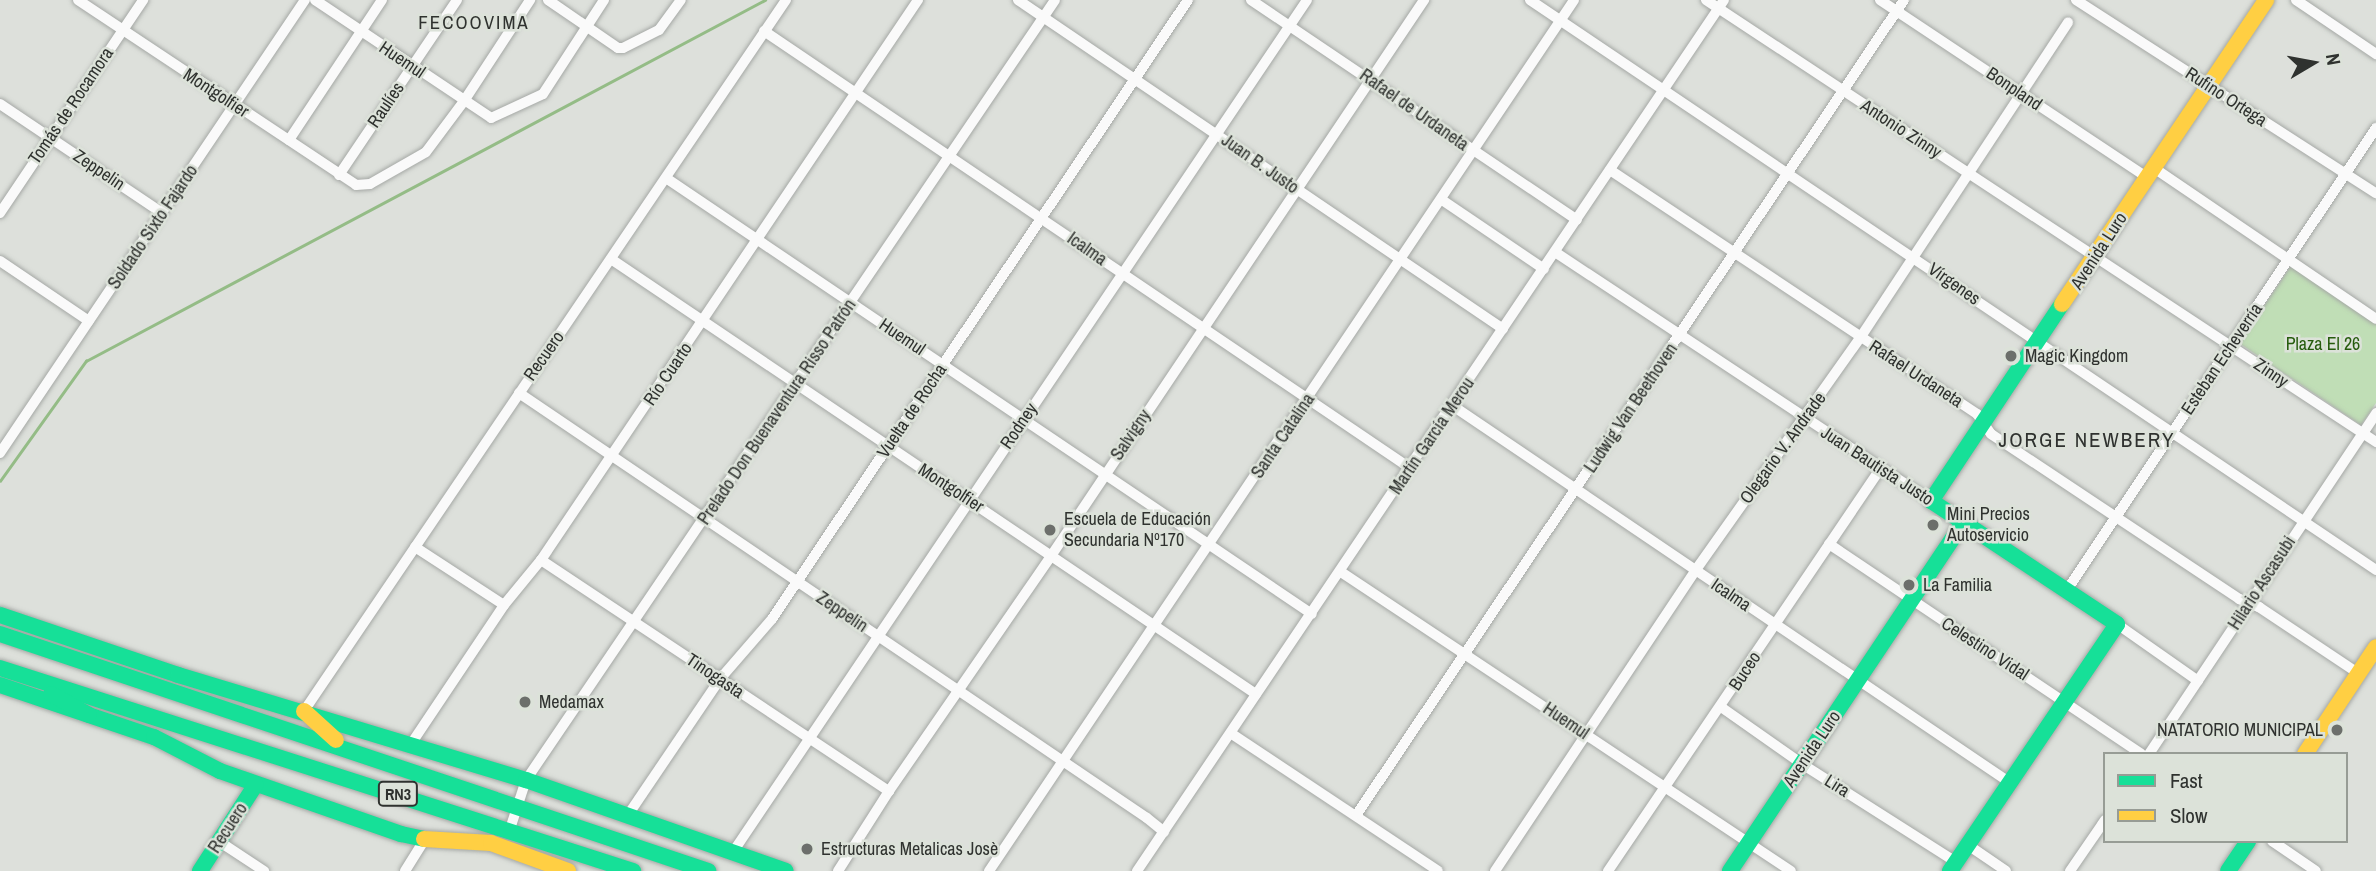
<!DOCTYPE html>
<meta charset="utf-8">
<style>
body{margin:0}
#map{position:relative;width:2376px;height:871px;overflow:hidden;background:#dde0db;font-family:"Archivo Narrow",sans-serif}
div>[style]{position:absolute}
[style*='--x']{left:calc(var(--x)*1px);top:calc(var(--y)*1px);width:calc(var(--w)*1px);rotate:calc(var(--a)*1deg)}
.green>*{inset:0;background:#c0deb6}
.stream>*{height:2.5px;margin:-1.25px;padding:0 1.25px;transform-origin:1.25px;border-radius:1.25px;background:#94bc86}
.roads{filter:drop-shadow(0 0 2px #a5a8a5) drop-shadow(0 0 2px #a5a8a5)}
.street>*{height:10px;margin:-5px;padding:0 5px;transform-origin:5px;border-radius:5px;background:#fafafa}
.fast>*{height:16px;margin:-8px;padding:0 8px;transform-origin:8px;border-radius:8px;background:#16e098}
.slow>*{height:16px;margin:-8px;padding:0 8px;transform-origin:8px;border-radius:8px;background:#ffcf43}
.dots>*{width:19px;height:19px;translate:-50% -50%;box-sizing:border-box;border:4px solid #dce2d9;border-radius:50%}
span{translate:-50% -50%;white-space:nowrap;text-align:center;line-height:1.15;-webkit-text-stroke:5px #dce2d9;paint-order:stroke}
.shield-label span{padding:2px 5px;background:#dce2d9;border:2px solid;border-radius:5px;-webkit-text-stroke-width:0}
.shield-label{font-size:16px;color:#2f322f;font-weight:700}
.street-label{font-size:18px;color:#2f322f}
.park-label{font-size:18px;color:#265c0d}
.poi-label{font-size:18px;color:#2f322f}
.left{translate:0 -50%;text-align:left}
.right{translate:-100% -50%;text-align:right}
.neighbourhood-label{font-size:19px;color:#2f322f;letter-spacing:2px}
.quarter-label{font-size:21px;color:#2f322f;letter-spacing:2px}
.legend{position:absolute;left:2103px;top:752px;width:245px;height:91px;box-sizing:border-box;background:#dce2d9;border:2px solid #979c95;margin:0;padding:9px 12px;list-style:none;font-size:21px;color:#2f322f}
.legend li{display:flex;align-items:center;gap:14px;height:35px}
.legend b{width:35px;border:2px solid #979c95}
.north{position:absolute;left:2278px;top:28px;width:70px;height:70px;-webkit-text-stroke:5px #dce2d9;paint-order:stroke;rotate:80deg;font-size:19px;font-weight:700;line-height:28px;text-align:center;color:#2f322f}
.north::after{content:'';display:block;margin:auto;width:24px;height:32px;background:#2f322f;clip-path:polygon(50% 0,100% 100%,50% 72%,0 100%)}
</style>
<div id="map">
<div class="green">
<i style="clip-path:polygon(2291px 266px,2376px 324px,2376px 403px,2361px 425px,2239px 343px)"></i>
</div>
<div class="stream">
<i style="--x:0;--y:481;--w:148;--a:-54.4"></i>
<i style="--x:86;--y:361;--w:769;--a:-28"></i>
</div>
<div class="roads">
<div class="street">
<i style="--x:78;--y:0;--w:334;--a:33.6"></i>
<i style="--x:356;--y:185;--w:14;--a:-4"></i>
<i style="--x:370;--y:184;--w:64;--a:-29.7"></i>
<i style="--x:426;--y:152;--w:64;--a:-53.3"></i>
<i style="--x:464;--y:101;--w:121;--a:-56.8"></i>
<i style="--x:315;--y:0;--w:212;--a:33.8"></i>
<i style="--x:491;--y:118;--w:57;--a:-24.8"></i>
<i style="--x:543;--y:94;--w:112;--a:-57"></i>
<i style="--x:548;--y:0;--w:85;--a:34.4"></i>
<i style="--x:618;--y:48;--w:5;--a:0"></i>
<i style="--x:623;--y:48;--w:40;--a:-26.6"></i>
<i style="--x:659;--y:30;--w:37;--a:-54"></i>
<i style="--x:1018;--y:0;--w:586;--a:34.15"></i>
<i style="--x:1251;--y:0;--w:393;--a:34"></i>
<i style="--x:1530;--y:0;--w:1020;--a:33.97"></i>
<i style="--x:1706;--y:0;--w:803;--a:33.41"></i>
<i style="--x:1880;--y:0;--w:322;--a:33.6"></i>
<i style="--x:2076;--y:0;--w:357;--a:32.8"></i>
<i style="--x:2296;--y:0;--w:97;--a:34"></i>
<i style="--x:764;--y:31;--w:780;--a:34.08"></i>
<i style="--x:0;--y:104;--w:195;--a:33.9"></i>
<i style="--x:289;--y:140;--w:168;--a:-56.4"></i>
<i style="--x:2154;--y:168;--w:268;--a:34.2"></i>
<i style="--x:1610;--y:170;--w:441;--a:33.6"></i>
<i style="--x:1977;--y:414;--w:24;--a:55"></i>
<i style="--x:1991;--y:434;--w:298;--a:33.6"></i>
<i style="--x:2239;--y:599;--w:22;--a:22"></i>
<i style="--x:2259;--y:607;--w:119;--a:33.7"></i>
<i style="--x:339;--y:175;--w:211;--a:-56"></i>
<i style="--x:666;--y:178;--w:779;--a:34.02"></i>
<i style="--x:1442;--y:200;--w:123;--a:34.1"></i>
<i style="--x:0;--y:213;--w:257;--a:-56.1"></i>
<i style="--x:1555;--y:252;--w:451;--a:33.5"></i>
<i style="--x:611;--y:259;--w:778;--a:34"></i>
<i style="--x:0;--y:261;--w:107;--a:34"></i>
<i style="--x:519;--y:393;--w:758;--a:34.09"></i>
<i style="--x:1147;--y:818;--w:22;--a:39"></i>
<i style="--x:1453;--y:406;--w:671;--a:34.07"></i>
<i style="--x:0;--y:453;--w:546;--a:-56.05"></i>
<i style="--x:1829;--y:544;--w:376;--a:33.9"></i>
<i style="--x:415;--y:547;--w:106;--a:33.1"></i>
<i style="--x:541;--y:560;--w:418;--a:33.6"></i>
<i style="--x:1341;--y:572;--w:540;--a:33.6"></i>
<i style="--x:2067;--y:590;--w:556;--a:-56.22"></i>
<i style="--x:2117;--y:624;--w:99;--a:35.1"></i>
<i style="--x:1721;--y:707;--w:99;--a:35.1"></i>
<i style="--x:1802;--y:764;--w:183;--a:32.5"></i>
<i style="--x:304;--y:711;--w:859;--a:-55.87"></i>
<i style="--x:1232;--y:734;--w:247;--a:33.6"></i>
<i style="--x:411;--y:744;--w:167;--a:-56.2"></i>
<i style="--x:504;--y:605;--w:58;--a:-50.6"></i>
<i style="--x:541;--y:560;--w:675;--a:-56.05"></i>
<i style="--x:2149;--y:754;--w:410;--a:-56.3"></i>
<i style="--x:1357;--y:814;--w:981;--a:-56.1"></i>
<i style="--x:628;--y:815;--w:164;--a:-55.9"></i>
<i style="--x:720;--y:679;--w:79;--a:-49.1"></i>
<i style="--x:772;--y:619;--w:746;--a:-56.1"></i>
<i style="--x:510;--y:829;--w:52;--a:-71.9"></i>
<i style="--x:526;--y:780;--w:942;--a:-55.85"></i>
<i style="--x:2272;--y:841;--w:53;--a:34.3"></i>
<i style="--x:220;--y:842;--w:53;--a:33.4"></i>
<i style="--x:1968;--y:845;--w:46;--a:34.4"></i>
<i style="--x:733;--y:852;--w:1027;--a:-56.03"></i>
<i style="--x:405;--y:871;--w:38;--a:-58"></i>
<i style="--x:838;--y:871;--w:95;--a:-57.5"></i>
<i style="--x:889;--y:791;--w:285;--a:-55.4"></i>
<i style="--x:1051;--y:556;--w:670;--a:-56.14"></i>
<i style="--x:989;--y:871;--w:1049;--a:-56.11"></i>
<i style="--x:1137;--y:871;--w:1050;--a:-56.02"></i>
<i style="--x:1495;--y:871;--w:361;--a:-56.3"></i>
<i style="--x:1695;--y:571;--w:286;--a:-54.7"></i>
<i style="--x:1860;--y:338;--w:378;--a:-56.6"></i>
<i style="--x:1608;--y:871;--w:485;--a:-55.9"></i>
<i style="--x:2070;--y:871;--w:62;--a:-55.5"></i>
</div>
<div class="fast">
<i style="--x:0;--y:615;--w:188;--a:18.6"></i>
<i style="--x:178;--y:675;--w:363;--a:16.8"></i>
<i style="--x:526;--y:780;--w:275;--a:19.3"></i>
<i style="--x:0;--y:634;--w:747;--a:18.51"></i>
<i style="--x:0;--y:668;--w:665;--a:17.78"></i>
<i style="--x:0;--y:685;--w:163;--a:18.7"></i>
<i style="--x:154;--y:737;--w:74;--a:27.3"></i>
<i style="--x:220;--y:771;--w:192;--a:19.2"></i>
<i style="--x:401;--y:834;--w:24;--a:12"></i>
<i style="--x:51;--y:694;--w:43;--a:28.9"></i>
<i style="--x:200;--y:871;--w:103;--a:-57.2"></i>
<i style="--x:1730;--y:871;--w:420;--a:-56.2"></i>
<i style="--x:1950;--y:871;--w:298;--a:-55.9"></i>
<i style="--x:2117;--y:624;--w:223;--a:-146.5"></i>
<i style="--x:1931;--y:501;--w:237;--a:-56.4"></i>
<i style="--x:2228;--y:871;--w:36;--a:-56"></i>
</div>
<div class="slow">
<i style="--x:2062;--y:304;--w:366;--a:-56.1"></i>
<i style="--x:304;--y:711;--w:43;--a:42.2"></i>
<i style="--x:2305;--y:754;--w:128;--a:-56.4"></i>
<i style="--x:424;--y:839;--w:67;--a:3.4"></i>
<i style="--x:491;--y:843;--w:82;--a:20"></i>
</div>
</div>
<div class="dots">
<i style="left:2011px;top:356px;background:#6c6f6b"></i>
<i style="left:1933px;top:525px;background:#6c6f6b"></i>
<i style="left:1050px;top:530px;background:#6c6f6b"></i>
<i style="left:1909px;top:585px;background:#6c6f6b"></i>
<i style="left:525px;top:702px;background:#6c6f6b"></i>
<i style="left:2337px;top:730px;background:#6c6f6b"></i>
<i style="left:807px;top:849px;background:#6c6f6b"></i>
</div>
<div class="shield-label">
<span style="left:398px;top:794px">RN3</span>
</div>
<div class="street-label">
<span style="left:402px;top:60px;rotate:34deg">Huemul</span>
<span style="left:2014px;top:89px;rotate:34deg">Bonpland</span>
<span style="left:216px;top:93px;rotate:33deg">Montgolfier</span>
<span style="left:2226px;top:97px;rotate:33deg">Rufino Ortega</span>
<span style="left:386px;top:105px;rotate:-56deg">Raulíes</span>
<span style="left:71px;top:106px;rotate:-56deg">Tomás de Rocamora</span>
<span style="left:1414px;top:110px;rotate:35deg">Rafael de Urdaneta</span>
<span style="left:1901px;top:129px;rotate:33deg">Antonio Zinny</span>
<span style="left:1260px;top:164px;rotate:35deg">Juan B. Justo</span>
<span style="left:99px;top:170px;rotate:34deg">Zeppelin</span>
<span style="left:153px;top:227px;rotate:-56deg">Soldado Sixto Fajardo</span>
<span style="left:1087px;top:249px;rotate:35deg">Icalma</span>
<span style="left:2099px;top:251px;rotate:-57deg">Avenida Luro</span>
<span style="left:1954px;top:284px;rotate:35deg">Vírgenes</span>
<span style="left:902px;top:337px;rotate:34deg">Huemul</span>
<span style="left:544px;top:356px;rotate:-55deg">Recuero</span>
<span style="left:2222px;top:359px;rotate:-56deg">Esteban Echeverría</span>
<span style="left:2271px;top:373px;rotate:34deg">Zinny</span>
<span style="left:668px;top:374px;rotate:-56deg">Río Cuarto</span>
<span style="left:1916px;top:374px;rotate:33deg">Rafael Urdaneta</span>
<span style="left:1631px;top:408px;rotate:-56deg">Ludwig Van Beethoven</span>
<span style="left:912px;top:411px;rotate:-56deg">Vuelta de Rocha</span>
<span style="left:777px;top:412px;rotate:-56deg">Prelado Don Buenaventura Risso Patrón</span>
<span style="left:1019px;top:426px;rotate:-56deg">Rodney</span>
<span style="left:1131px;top:435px;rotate:-56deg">Salvigny</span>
<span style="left:1283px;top:436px;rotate:-56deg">Santa Catalina</span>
<span style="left:1432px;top:436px;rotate:-56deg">Martín García Merou</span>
<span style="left:1783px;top:448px;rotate:-54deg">Olegario V. Andrade</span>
<span style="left:1877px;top:466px;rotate:33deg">Juan Bautista Justo</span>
<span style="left:951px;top:488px;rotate:33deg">Montgolfier</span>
<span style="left:2262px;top:583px;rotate:-57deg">Hilario Ascasubi</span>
<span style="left:1731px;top:595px;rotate:34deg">Icalma</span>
<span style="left:842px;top:612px;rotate:34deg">Zeppelin</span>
<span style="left:1985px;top:649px;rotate:33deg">Celestino Vidal</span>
<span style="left:1745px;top:671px;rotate:-57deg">Buceo</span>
<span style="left:715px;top:676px;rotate:34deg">Tinogasta</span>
<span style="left:1566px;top:721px;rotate:34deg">Huemul</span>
<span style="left:1812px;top:749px;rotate:-56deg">Avenida Luro</span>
<span style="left:1837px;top:786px;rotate:32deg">Lira</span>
<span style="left:228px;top:828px;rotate:-57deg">Recuero</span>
</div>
<div class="park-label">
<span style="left:2323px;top:344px">Plaza El 26</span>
</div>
<div class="poi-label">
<span class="left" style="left:2025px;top:356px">Magic Kingdom</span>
<span class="left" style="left:1947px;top:525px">Mini Precios<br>Autoservicio</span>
<span class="left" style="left:1064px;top:530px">Escuela de Educación<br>Secundaria Nº170</span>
<span class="left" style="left:1923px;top:585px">La Familia</span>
<span class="left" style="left:539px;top:702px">Medamax</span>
<span class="right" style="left:2323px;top:730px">NATATORIO MUNICIPAL</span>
<span class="left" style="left:821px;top:849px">Estructuras Metalicas Josè</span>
</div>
<div class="neighbourhood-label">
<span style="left:474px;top:23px">FECOOVIMA</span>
</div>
<div class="quarter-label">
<span style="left:2087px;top:440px">JORGE NEWBERY</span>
</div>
<ul class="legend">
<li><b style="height:9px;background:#16e098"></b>Fast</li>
<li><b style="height:9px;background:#ffcf43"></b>Slow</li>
</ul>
<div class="north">N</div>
</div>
